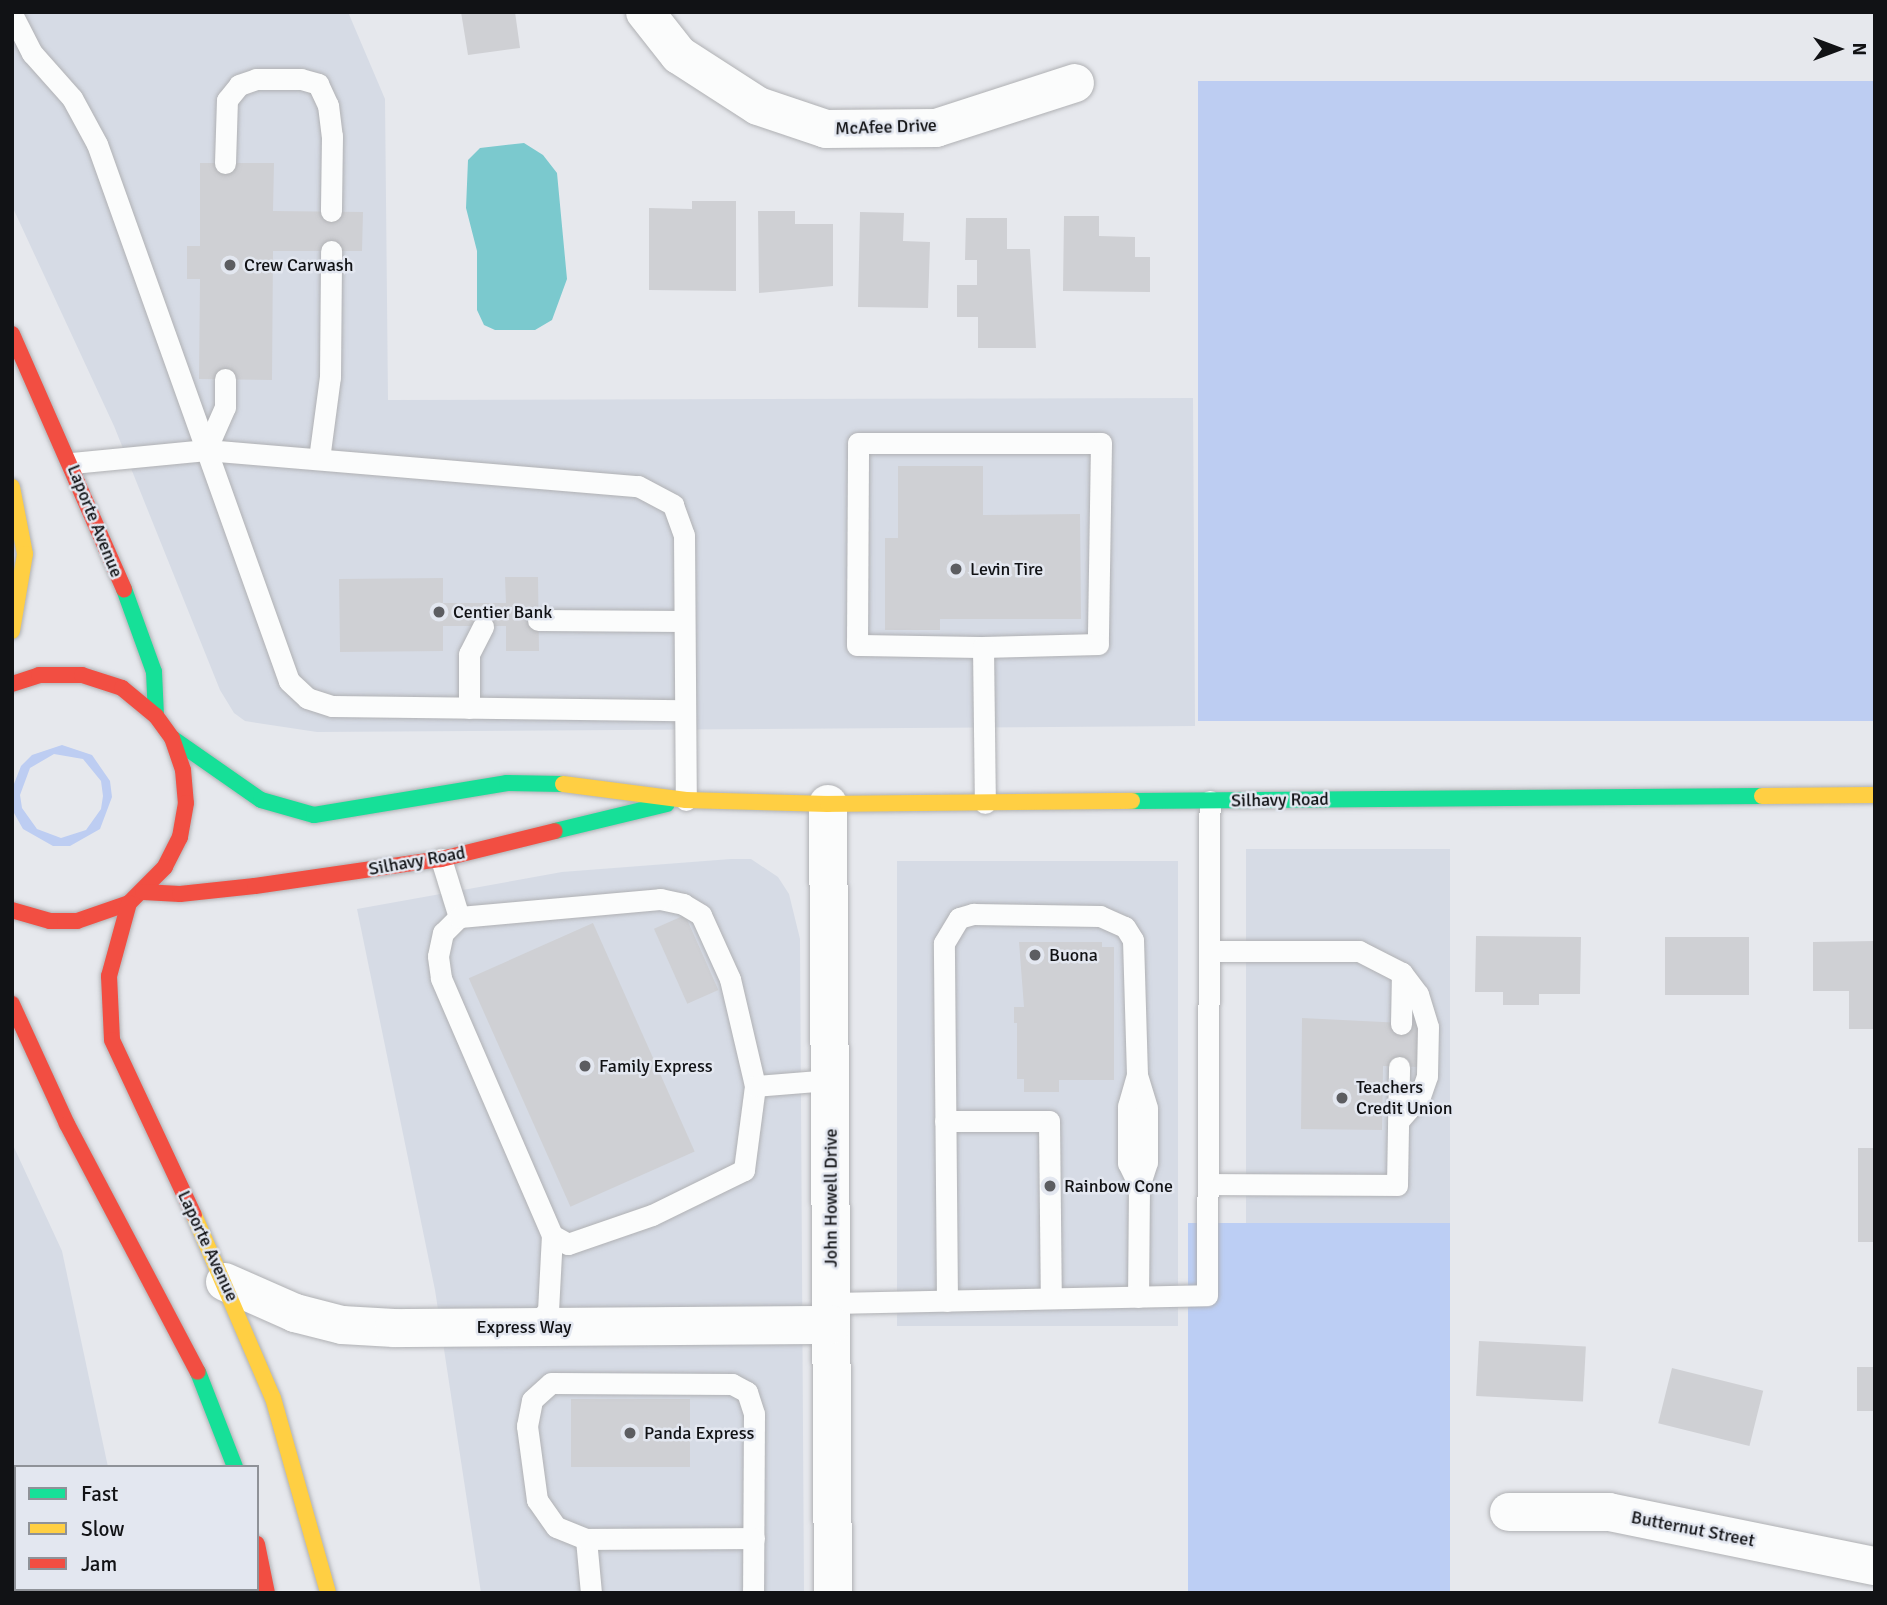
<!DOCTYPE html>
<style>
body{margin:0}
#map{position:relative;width:1887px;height:1605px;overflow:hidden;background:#e6e8ed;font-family:Signika,sans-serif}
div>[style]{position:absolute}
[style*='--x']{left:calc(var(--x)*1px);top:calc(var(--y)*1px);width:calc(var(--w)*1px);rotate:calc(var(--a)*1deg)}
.built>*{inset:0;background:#d6dbe5;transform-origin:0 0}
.green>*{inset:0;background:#bdcdf2;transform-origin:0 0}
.forest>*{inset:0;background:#bccef4;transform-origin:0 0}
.water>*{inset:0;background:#7bc9ce}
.building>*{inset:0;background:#cfd0d4;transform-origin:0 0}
.roads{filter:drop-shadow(0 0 2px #b0b1b4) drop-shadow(0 0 2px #b0b1b4)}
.lane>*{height:21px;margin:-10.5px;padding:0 10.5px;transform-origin:10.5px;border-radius:10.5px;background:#fbfcfc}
.street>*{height:38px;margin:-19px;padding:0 19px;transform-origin:19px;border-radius:19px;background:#fbfcfc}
.fast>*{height:16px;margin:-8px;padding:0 8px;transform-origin:8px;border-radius:8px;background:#16e098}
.slow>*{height:16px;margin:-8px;padding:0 8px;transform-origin:8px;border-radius:8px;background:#ffcf43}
.jam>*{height:16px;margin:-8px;padding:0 8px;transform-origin:8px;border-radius:8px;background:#f24e42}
.dots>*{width:19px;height:19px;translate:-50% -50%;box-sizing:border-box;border:4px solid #e3e7f0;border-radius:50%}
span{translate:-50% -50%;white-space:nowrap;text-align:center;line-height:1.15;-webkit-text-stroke:5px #e3e7f0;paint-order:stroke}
.street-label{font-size:18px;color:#111215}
.poi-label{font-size:18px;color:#111215}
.left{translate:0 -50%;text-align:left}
.frame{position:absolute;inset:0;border:14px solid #111215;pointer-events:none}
.legend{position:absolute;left:14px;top:1465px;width:245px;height:126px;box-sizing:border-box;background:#e3e7f0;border:2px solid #8f9298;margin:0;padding:9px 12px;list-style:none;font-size:21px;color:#111215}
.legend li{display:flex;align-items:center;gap:14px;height:35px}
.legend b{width:35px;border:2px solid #8f9298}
.north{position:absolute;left:1803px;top:14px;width:70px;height:70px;-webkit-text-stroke:5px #e3e7f0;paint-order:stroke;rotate:90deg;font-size:19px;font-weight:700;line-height:28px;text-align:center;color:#111215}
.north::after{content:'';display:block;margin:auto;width:24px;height:32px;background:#111215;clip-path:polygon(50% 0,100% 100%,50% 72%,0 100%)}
</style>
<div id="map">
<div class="built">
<i style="clip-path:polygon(12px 12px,348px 12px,385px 99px,388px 400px,1193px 398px,1195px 726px,317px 732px,245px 721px,234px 713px,220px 690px,114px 426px,12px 206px)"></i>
<i style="left:1246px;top:849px;width:204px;height:376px"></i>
<i style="clip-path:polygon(731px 859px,751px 859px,778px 877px,789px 894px,800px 939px,804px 1593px,481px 1593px,435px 1290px,357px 909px,562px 872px)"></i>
<i style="left:897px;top:861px;width:281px;height:465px"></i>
<i style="clip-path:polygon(12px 1143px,62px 1251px,108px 1467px,16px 1467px,16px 1589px,134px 1593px,12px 1593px)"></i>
</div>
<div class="green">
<i style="left:1875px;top:81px;width:640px;height:677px;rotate:90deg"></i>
<i style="clip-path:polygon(evenodd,62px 745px,92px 755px,110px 781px,112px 797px,100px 829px,70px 846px,53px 846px,23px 829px,14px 813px,12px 789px,21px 766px,32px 755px,62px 745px,54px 754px,83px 759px,101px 781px,103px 796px,101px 809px,86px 830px,61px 838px,37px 829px,22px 808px,20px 795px,30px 768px,54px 754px)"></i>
</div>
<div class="forest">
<i style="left:1450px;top:1223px;width:370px;height:262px;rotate:90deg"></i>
</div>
<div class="water">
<i style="clip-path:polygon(524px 143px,543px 155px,557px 173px,567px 279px,552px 320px,535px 330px,495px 330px,484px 325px,477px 310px,477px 251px,466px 208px,468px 160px,480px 148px)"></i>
</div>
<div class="building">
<i style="clip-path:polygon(461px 12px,515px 12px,520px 48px,468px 55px)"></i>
<i style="clip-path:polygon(200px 163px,274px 163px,273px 211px,363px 212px,362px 251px,273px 251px,272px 380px,199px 379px,200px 279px,187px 279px,187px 246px,200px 246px)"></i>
<i style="clip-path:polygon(692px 201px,736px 201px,736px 291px,649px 290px,649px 208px,692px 209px)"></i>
<i style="clip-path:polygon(758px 211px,795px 211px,795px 224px,833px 224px,833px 286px,759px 293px)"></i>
<i style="clip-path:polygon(860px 212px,904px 213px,903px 241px,930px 242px,928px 308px,858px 307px)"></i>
<i style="clip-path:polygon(1064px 216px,1099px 216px,1099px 236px,1135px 237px,1135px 257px,1150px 257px,1150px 292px,1063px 291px)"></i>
<i style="clip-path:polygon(966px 218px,1007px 218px,1007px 249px,1030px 249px,1036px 348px,978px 348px,978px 317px,957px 317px,957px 285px,977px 285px,977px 260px,965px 260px)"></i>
<i style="clip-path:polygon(898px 466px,983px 466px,983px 515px,1080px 514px,1081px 619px,940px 619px,940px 630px,885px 630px,885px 538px,898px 538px)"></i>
<i style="clip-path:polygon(505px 577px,538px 577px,539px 651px,506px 651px,506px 626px,443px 626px,443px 651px,340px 652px,339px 579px,443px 578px,443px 603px,506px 603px)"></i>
<i style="left:685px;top:915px;width:82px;height:34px;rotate:66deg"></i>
<i style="left:593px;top:923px;width:250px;height:136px;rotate:66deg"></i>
<i style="clip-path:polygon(1476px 936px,1581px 937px,1580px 994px,1539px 994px,1539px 1005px,1503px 1005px,1503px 992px,1475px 992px)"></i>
<i style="left:1749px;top:937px;width:58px;height:84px;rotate:90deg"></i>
<i style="clip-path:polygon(1875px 941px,1875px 1029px,1849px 1029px,1849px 991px,1813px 991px,1813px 942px)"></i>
<i style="clip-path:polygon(1019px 942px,1102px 942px,1102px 947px,1114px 947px,1114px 1080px,1059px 1080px,1059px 1092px,1024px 1092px,1024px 1079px,1017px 1079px,1017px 1023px,1014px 1023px,1014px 1007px,1024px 1007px)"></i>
<i style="clip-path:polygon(1302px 1018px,1423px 1024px,1422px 1067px,1383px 1066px,1382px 1130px,1301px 1129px)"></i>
<i style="left:1858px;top:1148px;width:17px;height:94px"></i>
<i style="left:1479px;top:1341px;width:107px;height:55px;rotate:3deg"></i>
<i style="left:1857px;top:1367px;width:18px;height:44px"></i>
<i style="left:1672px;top:1368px;width:94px;height:57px;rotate:14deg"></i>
<i style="left:571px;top:1399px;width:119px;height:68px"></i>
<i style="clip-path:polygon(12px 1565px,16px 1589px,84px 1593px,12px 1593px)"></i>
</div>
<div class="roads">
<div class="lane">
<i style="--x:12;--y:14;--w:44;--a:62.9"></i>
<i style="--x:32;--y:53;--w:60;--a:48.4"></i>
<i style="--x:72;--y:98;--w:52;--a:61.5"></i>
<i style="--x:97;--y:144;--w:570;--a:70.33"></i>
<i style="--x:289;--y:681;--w:25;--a:43"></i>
<i style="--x:307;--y:698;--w:26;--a:18"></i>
<i style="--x:332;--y:706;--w:351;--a:0.7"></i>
<i style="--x:225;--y:163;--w:63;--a:-88.2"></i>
<i style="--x:227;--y:100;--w:19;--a:-51"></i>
<i style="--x:239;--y:85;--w:18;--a:-19"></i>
<i style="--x:256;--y:79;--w:45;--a:0"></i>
<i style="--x:301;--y:79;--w:18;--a:16"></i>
<i style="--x:318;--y:84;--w:23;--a:65"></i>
<i style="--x:328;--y:105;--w:31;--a:83"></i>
<i style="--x:332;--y:136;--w:75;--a:90.8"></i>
<i style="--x:206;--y:450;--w:47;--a:-66.2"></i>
<i style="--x:225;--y:407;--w:28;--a:-90"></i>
<i style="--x:319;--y:459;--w:83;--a:-82.4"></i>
<i style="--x:330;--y:377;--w:126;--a:-89.5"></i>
<i style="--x:72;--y:463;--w:135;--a:-5.5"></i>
<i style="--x:206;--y:450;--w:433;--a:4.8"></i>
<i style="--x:638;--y:486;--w:40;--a:28"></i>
<i style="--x:673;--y:505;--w:32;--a:70"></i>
<i style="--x:684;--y:535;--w:265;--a:89.6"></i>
<i style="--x:538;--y:620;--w:145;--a:0.4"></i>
<i style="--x:983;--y:647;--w:126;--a:-179.1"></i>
<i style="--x:857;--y:645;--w:202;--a:-89.7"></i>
<i style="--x:858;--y:443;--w:243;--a:0"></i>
<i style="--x:1101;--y:443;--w:201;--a:90.9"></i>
<i style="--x:1098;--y:644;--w:115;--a:178.5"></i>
<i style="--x:983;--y:647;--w:156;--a:89.3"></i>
<i style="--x:469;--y:708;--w:54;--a:-90"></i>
<i style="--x:469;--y:654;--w:31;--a:-63"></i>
<i style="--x:441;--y:859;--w:61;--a:72.8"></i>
<i style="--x:660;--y:899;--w:24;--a:12"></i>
<i style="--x:683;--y:904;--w:21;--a:31"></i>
<i style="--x:701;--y:915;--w:70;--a:65.6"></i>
<i style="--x:730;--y:979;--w:110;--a:76.8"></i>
<i style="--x:755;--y:1086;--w:85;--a:97.5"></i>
<i style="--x:744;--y:1170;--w:102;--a:153.9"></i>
<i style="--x:652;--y:1215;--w:89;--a:161"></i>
<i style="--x:568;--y:1244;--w:18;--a:-151"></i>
<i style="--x:552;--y:1235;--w:280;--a:-113.4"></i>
<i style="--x:441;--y:978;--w:22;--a:-98"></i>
<i style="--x:438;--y:956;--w:24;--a:-78"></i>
<i style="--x:443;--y:933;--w:23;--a:-45"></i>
<i style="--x:459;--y:917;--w:202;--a:-5.1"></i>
<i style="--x:1209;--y:951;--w:150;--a:0"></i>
<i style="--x:1359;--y:951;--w:48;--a:27.1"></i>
<i style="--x:1402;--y:973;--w:26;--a:53"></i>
<i style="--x:1418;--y:994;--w:34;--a:73"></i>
<i style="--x:1428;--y:1027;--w:49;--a:91.2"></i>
<i style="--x:1427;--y:1076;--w:21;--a:109"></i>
<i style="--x:1420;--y:1096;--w:33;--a:131"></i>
<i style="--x:1401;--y:1024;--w:51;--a:-88.9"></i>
<i style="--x:1137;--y:1075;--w:32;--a:106"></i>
<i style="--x:1128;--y:1106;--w:57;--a:90"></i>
<i style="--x:1128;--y:1163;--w:25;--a:64"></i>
<i style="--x:755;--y:1086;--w:75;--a:-4.6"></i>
<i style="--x:945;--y:1121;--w:104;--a:0"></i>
<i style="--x:1049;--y:1121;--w:177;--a:89.4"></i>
<i style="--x:1208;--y:1184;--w:189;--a:0.3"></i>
<i style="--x:1397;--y:1185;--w:118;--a:-89"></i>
<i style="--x:947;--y:1301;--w:358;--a:-90.5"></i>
<i style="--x:944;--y:943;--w:29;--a:-59"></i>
<i style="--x:959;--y:918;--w:15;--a:-16"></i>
<i style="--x:973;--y:914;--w:127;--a:0.9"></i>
<i style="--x:1100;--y:916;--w:27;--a:24"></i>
<i style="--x:1125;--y:927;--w:15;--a:58"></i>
<i style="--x:1133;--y:940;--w:135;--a:88.3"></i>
<i style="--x:1137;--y:1075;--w:34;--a:73"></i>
<i style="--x:1147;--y:1108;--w:54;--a:90"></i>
<i style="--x:1147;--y:1162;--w:25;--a:108"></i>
<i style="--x:1139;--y:1186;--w:111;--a:90.5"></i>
<i style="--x:831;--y:1303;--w:376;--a:-1.2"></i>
<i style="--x:1207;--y:1295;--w:494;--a:-89.7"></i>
<i style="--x:531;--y:1326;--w:23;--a:-41"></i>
<i style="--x:548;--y:1311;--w:76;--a:-87"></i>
<i style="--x:586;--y:1539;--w:32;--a:-158"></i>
<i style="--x:556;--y:1527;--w:33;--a:-125"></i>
<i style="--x:537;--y:1500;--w:75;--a:-97.7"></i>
<i style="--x:527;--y:1426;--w:26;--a:-79"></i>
<i style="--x:532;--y:1400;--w:25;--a:-42"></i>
<i style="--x:551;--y:1383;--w:181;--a:0.3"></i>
<i style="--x:732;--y:1384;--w:17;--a:28"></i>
<i style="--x:747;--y:1392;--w:23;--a:72"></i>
<i style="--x:754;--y:1414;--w:179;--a:90.3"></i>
<i style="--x:591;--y:1593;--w:54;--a:-95.3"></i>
<i style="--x:586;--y:1539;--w:168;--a:-0.3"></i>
</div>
<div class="street">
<i style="--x:645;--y:12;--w:55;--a:51.7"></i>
<i style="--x:679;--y:55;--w:94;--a:32.8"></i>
<i style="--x:758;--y:106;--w:72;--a:18.7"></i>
<i style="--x:826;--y:129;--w:110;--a:-0.5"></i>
<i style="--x:936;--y:128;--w:146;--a:-17.9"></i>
<i style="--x:828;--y:804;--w:789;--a:89.64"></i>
<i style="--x:225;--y:1282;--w:77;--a:23.9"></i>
<i style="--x:295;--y:1313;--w:49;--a:14.3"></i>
<i style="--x:342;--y:1325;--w:52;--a:3.3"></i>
<i style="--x:394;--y:1328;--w:437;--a:-0.4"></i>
<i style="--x:1509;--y:1512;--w:100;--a:0"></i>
<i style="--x:1609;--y:1512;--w:271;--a:11.5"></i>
</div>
<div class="fast">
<i style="--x:124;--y:589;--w:88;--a:70.1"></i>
<i style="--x:154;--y:672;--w:44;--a:87.4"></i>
<i style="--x:172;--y:738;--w:108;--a:34.9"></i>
<i style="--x:261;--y:800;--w:55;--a:15.8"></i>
<i style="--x:314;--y:815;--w:196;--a:-9.4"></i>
<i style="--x:507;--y:783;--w:56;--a:1"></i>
<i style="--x:1132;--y:801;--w:630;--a:-0.45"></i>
<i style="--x:555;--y:831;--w:115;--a:-13.6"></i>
<i style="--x:198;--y:1372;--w:102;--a:68.7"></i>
</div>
<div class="slow">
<i style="--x:12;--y:487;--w:68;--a:79"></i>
<i style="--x:25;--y:554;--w:78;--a:99.6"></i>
<i style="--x:563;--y:784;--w:124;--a:7.4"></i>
<i style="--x:686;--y:800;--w:142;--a:1.6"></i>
<i style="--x:828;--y:804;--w:304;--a:-0.6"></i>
<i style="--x:1762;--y:796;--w:113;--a:-0.5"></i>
<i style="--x:194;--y:1215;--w:199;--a:66.7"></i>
<i style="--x:273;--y:1398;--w:203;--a:74.2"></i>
</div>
<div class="jam">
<i style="--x:12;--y:334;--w:279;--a:66.3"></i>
<i style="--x:12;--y:684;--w:28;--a:-18"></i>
<i style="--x:39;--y:675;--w:43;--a:0"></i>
<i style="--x:82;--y:675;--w:42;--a:18"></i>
<i style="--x:122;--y:688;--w:44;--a:39.5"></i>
<i style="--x:156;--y:716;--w:27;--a:54"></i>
<i style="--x:172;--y:738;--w:34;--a:71"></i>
<i style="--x:183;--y:770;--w:33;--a:85"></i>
<i style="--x:186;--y:803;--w:35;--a:100"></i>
<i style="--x:180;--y:837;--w:34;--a:117"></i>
<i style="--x:165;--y:867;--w:51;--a:135"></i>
<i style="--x:129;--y:903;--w:55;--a:160.9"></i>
<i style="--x:77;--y:921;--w:27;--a:180"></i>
<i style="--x:50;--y:921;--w:40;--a:-164"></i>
<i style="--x:143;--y:892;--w:37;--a:3"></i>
<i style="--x:180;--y:894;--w:75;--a:-6.1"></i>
<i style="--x:255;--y:886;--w:188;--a:-8.3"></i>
<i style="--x:441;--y:859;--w:117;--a:-13.8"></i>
<i style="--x:129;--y:903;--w:76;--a:105.3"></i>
<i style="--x:109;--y:976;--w:64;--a:87.3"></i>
<i style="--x:112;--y:1040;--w:193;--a:64.9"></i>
<i style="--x:12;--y:1004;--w:132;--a:65.4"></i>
<i style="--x:67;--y:1124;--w:280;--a:62.2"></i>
<i style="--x:257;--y:1544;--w:50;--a:78.5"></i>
</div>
</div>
<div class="dots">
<i style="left:230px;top:265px;background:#5c5d61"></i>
<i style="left:956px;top:569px;background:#5c5d61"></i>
<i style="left:439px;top:612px;background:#5c5d61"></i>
<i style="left:1035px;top:955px;background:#5c5d61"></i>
<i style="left:585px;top:1066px;background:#5c5d61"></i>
<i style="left:1342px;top:1098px;background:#5c5d61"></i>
<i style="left:1050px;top:1186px;background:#5c5d61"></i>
<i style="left:630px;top:1433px;background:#5c5d61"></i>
</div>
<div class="street-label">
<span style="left:886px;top:127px;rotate:-2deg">McAfee Drive</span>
<span style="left:95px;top:521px;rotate:68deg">Laporte Avenue</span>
<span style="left:1280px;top:800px;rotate:-1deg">Silhavy Road</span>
<span style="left:417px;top:861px;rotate:-10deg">Silhavy Road</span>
<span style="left:831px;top:1198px;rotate:-90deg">John Howell Drive</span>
<span style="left:208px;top:1246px;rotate:65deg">Laporte Avenue</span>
<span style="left:524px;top:1327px">Express Way</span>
<span style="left:1693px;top:1529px;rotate:11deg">Butternut Street</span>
</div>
<div class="poi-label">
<span class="left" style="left:244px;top:265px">Crew Carwash</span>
<span class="left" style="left:970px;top:569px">Levin Tire</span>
<span class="left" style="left:453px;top:612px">Centier Bank</span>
<span class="left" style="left:1049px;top:955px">Buona</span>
<span class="left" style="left:599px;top:1066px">Family Express</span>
<span class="left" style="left:1356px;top:1098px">Teachers<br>Credit Union</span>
<span class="left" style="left:1064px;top:1186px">Rainbow Cone</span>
<span class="left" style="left:644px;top:1433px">Panda Express</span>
</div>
<div class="frame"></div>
<ul class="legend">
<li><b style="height:9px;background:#16e098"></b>Fast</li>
<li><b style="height:9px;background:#ffcf43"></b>Slow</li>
<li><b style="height:9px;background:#f24e42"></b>Jam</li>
</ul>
<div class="north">N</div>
</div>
